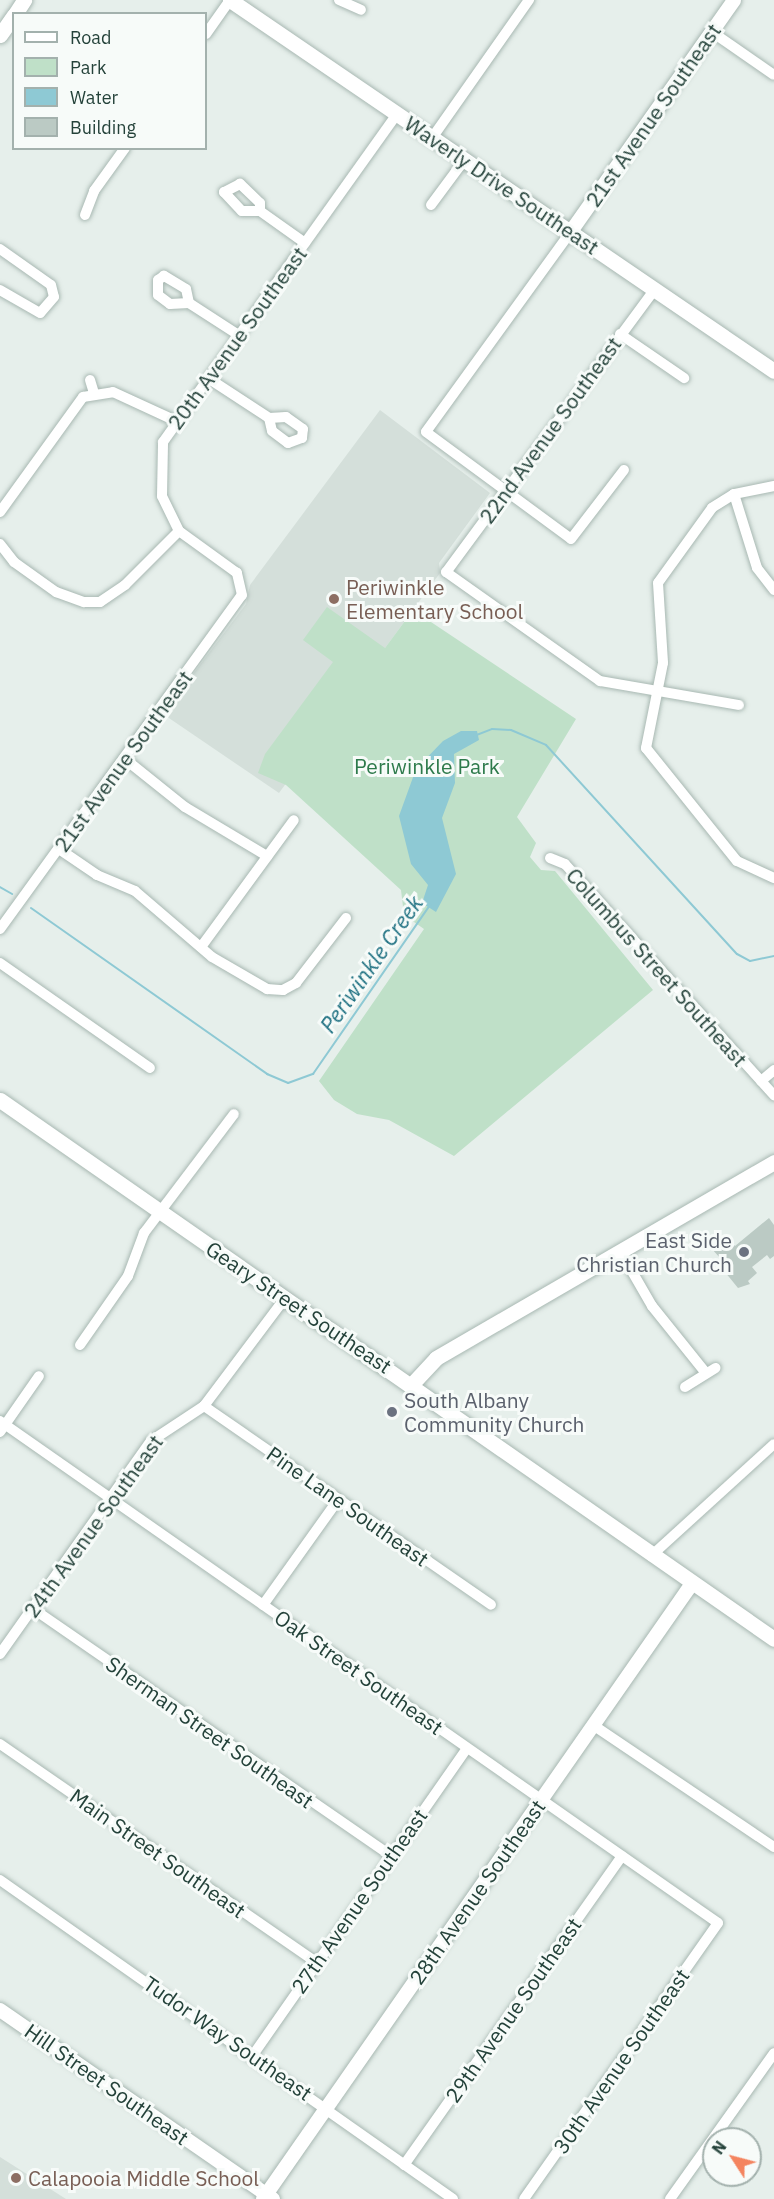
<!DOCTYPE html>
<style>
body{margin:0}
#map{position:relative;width:774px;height:2199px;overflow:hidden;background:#e6efeb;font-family:"IBM Plex Sans",sans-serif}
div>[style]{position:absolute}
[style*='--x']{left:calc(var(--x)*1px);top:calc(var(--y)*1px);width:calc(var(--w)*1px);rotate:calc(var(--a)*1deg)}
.built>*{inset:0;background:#d4dfda}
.green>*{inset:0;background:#bfe0c8}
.water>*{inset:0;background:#8ec9d4}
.stream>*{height:2px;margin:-1px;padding:0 1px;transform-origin:1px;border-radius:1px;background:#8ec9d4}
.building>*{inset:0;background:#bbcac4}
.roads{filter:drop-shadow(0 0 2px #a8b8b2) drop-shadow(0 0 2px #a8b8b2)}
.minor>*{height:10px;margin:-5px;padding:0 5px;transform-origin:5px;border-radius:5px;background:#fff}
.tertiary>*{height:14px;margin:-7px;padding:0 7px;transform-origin:7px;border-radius:7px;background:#fff}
.secondary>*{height:15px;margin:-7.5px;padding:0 7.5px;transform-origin:7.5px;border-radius:7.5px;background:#fff}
.dots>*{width:16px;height:16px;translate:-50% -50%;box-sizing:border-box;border:3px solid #f7fbf9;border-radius:50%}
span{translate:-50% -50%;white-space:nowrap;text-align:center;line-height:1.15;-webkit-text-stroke:6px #f7fbf9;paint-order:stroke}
.street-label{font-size:21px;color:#24423a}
.education-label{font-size:21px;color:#785e54}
.left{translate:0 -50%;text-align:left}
.park-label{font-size:21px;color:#2d7a4b}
.worship-label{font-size:21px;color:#5b616d}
.right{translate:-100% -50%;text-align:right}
.water-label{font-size:22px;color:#1c6f80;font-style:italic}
.legend{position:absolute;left:12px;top:12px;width:195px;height:138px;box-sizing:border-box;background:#f7fbf9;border:2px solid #a3b1ad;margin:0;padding:8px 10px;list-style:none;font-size:18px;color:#24423a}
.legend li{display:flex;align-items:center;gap:12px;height:30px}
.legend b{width:30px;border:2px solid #a3b1ad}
.north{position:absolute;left:702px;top:2127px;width:60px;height:60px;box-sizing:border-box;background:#f7fbf9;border:2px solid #a3b1ad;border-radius:50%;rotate:306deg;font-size:16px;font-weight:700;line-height:24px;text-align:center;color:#24423a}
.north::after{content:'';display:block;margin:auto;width:21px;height:27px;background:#f4845f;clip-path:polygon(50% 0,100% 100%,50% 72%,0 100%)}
</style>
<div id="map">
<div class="built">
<i style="clip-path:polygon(380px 410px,490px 493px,439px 563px,440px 573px,279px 793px,163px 714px,246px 604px,250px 585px)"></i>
<i style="clip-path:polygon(0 2157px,66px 2199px,0 2199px)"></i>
</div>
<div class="green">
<i style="clip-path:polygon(327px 607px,385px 648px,413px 610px,576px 719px,517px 817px,536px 843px,530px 857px,541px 870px,555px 871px,653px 990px,454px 1156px,389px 1120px,357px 1114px,334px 1100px,319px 1081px,424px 929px,404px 915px,401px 890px,286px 785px,258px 773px,265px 754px,333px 662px,303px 640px)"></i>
</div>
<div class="water">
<i style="clip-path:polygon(461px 731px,477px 731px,479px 740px,454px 754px,455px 783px,442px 818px,456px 874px,436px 912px,422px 903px,428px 885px,411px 864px,399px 816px,416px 769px,443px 741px)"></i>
</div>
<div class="stream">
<i style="--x:474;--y:736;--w:19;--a:-21"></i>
<i style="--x:492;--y:729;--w:19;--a:3"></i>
<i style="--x:511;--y:730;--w:38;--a:23"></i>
<i style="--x:546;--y:745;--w:283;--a:47.6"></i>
<i style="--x:737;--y:954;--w:15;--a:28"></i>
<i style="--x:750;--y:961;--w:25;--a:-12"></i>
<i style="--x:0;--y:887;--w:14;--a:30"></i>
<i style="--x:31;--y:908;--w:289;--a:35.1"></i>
<i style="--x:267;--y:1074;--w:23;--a:23"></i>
<i style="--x:288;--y:1083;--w:27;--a:-20"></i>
<i style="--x:313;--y:1074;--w:206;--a:-55.3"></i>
</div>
<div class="building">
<i style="clip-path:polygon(769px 1218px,774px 1225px,774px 1256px,770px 1259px,767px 1255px,752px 1267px,757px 1273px,748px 1281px,750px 1284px,738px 1288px,716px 1261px,720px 1258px,712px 1249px,720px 1242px,724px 1247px,731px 1241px,735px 1246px)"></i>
</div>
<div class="roads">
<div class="minor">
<i style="--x:339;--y:0;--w:24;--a:24"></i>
<i style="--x:712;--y:32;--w:75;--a:34.7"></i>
<i style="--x:206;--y:34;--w:42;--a:-54.8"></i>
<i style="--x:432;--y:138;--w:169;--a:-54.9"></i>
<i style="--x:431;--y:205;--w:57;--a:-53.5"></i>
<i style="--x:260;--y:211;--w:8;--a:-90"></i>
<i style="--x:260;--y:203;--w:28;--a:-136"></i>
<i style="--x:240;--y:184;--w:18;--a:153"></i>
<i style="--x:224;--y:192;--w:26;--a:47"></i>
<i style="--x:242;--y:211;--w:18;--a:0"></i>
<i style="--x:260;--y:211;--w:55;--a:35.4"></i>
<i style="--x:85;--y:215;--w:26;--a:-69"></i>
<i style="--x:94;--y:191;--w:53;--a:-54.2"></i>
<i style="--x:572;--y:230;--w:249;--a:125.9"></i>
<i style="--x:426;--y:432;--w:180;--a:36.4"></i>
<i style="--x:571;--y:539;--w:87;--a:-52.5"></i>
<i style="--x:0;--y:249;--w:62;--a:35.2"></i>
<i style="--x:51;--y:285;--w:12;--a:76"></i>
<i style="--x:54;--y:297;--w:21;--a:131"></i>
<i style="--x:40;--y:313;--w:46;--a:-150.1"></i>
<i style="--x:655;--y:289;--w:352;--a:126.4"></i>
<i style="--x:446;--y:572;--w:189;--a:35.3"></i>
<i style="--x:600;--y:681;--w:141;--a:9.8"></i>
<i style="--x:189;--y:303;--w:14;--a:-102"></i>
<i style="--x:186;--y:289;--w:26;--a:-149"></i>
<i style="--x:164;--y:276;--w:7;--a:146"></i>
<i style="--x:158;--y:280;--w:15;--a:90"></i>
<i style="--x:158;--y:295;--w:15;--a:37"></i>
<i style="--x:170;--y:304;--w:19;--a:-3"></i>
<i style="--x:189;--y:303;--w:61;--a:32.9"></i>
<i style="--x:620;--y:334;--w:78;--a:34.5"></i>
<i style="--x:90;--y:380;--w:14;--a:73"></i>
<i style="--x:211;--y:380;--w:69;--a:33.2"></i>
<i style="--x:269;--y:418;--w:13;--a:77"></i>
<i style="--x:272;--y:431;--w:20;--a:37"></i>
<i style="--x:288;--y:443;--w:15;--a:-20"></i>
<i style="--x:302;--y:438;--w:9;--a:-84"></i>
<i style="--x:303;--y:429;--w:21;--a:-145"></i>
<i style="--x:286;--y:417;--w:17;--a:177"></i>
<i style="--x:774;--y:486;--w:41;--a:168.7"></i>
<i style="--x:734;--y:494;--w:26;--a:148"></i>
<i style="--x:712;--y:508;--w:92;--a:125.8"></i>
<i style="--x:658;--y:583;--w:80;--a:86.4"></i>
<i style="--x:663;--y:663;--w:87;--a:101.3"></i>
<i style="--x:646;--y:748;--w:145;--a:51.2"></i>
<i style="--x:737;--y:861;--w:41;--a:24.7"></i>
<i style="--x:734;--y:494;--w:77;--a:72.7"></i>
<i style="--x:757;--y:568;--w:28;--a:52"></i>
<i style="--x:0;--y:512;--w:142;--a:-54.2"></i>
<i style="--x:83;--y:397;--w:30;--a:-9"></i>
<i style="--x:113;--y:392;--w:69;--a:24.7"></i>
<i style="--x:0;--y:544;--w:23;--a:52"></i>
<i style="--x:14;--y:562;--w:52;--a:35.5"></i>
<i style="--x:56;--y:592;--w:30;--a:20"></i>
<i style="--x:84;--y:602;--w:16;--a:0"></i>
<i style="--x:100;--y:602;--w:30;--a:-34"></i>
<i style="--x:125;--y:585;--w:76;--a:-45"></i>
<i style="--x:125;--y:759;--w:77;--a:38.7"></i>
<i style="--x:185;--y:807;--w:96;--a:30.9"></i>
<i style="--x:59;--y:849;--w:46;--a:34.4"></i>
<i style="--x:97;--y:875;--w:41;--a:22.8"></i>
<i style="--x:135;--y:891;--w:101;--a:40.6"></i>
<i style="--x:212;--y:957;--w:64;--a:30.2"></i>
<i style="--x:267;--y:989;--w:16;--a:4"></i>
<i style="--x:283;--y:990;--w:15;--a:-28"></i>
<i style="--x:296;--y:983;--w:82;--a:-52.4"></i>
<i style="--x:550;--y:858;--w:16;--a:22"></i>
<i style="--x:565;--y:864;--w:312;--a:47.9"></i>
<i style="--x:0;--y:929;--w:412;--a:-54.1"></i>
<i style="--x:242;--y:595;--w:23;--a:-103"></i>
<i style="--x:237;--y:573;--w:72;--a:-144.1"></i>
<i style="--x:179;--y:531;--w:39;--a:-116"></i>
<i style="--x:162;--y:496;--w:54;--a:-88.9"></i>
<i style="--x:163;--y:442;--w:403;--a:-54.5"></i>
<i style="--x:201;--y:947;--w:157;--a:-53.8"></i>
<i style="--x:0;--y:963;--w:183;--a:35"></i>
<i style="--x:761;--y:1081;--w:17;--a:-40"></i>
<i style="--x:622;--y:1254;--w:60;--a:60"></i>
<i style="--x:652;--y:1306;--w:85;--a:51.2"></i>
<i style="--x:80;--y:1345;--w:84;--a:-55.2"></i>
<i style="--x:128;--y:1276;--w:46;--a:-69.6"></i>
<i style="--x:144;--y:1233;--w:149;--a:-52.9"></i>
<i style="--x:685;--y:1387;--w:36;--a:-32"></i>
<i style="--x:204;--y:1406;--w:349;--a:34.7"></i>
<i style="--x:0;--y:1421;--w:876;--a:34.96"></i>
<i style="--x:718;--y:1923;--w:337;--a:125.1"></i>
<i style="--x:0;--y:1432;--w:68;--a:-55.1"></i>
<i style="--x:651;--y:1556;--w:166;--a:-42.3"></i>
<i style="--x:263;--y:1605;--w:129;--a:-54.5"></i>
<i style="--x:32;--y:1608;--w:435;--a:34.6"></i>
<i style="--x:0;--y:1654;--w:261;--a:-54.7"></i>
<i style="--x:151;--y:1441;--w:64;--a:-33.4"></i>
<i style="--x:204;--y:1406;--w:135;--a:-53.1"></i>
<i style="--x:593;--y:1725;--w:218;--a:34"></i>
<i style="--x:0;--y:1744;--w:384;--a:34.6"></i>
<i style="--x:0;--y:1880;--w:554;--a:35.15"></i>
<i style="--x:253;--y:2055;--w:374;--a:-55.1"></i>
<i style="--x:404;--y:2165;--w:378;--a:-54.8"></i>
<i style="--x:670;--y:2199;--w:179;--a:-54.5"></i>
</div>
<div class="tertiary">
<i style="--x:572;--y:230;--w:281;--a:-54.8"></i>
<i style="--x:0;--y:2010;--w:332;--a:34.7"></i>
<i style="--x:263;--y:2199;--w:748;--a:-55.12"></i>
</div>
<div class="secondary">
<i style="--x:230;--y:0;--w:658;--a:34.29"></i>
<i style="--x:15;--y:14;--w:17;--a:-57"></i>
<i style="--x:0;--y:35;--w:24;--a:-55"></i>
<i style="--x:0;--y:1100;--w:943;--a:34.85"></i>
<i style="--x:412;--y:1384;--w:35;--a:-47"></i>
<i style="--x:436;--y:1358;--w:391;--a:-30.1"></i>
</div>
</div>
<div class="dots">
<i style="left:334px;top:599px;background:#8d6e63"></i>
<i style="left:744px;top:1252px;background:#6b7280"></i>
<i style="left:392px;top:1412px;background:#6b7280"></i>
<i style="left:16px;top:2178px;background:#8d6e63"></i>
</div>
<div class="street-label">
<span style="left:653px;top:115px;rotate:-55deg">21st Avenue Southeast</span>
<span style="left:502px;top:185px;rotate:34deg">Waverly Drive Southeast</span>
<span style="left:237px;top:338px;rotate:-54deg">20th Avenue Southeast</span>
<span style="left:550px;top:430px;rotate:-54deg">22nd Avenue Southeast</span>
<span style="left:123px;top:761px;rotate:-54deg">21st Avenue Southeast</span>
<span style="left:657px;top:967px;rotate:48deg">Columbus Street Southeast</span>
<span style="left:299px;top:1307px;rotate:34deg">Geary Street Southeast</span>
<span style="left:348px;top:1506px;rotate:35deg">Pine Lane Southeast</span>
<span style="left:93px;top:1526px;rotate:-54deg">24th Avenue Southeast</span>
<span style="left:359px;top:1672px;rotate:35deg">Oak Street Southeast</span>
<span style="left:210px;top:1732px;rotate:35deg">Sherman Street Southeast</span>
<span style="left:158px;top:1853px;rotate:35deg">Main Street Southeast</span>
<span style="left:477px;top:1892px;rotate:-55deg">28th Avenue Southeast</span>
<span style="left:359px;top:1901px;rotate:-55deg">27th Avenue Southeast</span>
<span style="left:513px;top:2010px;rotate:-55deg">29th Avenue Southeast</span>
<span style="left:228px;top:2038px;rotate:35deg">Tudor Way Southeast</span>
<span style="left:621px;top:2061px;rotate:-55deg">30th Avenue Southeast</span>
<span style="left:107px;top:2084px;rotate:35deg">Hill Street Southeast</span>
</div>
<div class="education-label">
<span class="left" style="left:346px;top:599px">Periwinkle<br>Elementary School</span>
<span class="left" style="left:28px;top:2178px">Calapooia Middle School</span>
</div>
<div class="park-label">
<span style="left:427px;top:766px">Periwinkle Park</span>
</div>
<div class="worship-label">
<span class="right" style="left:732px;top:1252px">East Side<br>Christian Church</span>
<span class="left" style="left:404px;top:1412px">South Albany<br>Community Church</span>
</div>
<div class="water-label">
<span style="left:371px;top:964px;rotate:-55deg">Periwinkle Creek</span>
</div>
<ul class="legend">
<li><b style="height:8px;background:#fff"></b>Road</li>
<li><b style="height:16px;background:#bfe0c8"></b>Park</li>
<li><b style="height:16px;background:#8ec9d4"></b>Water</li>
<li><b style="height:16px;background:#bbcac4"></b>Building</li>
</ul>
<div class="north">N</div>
</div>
